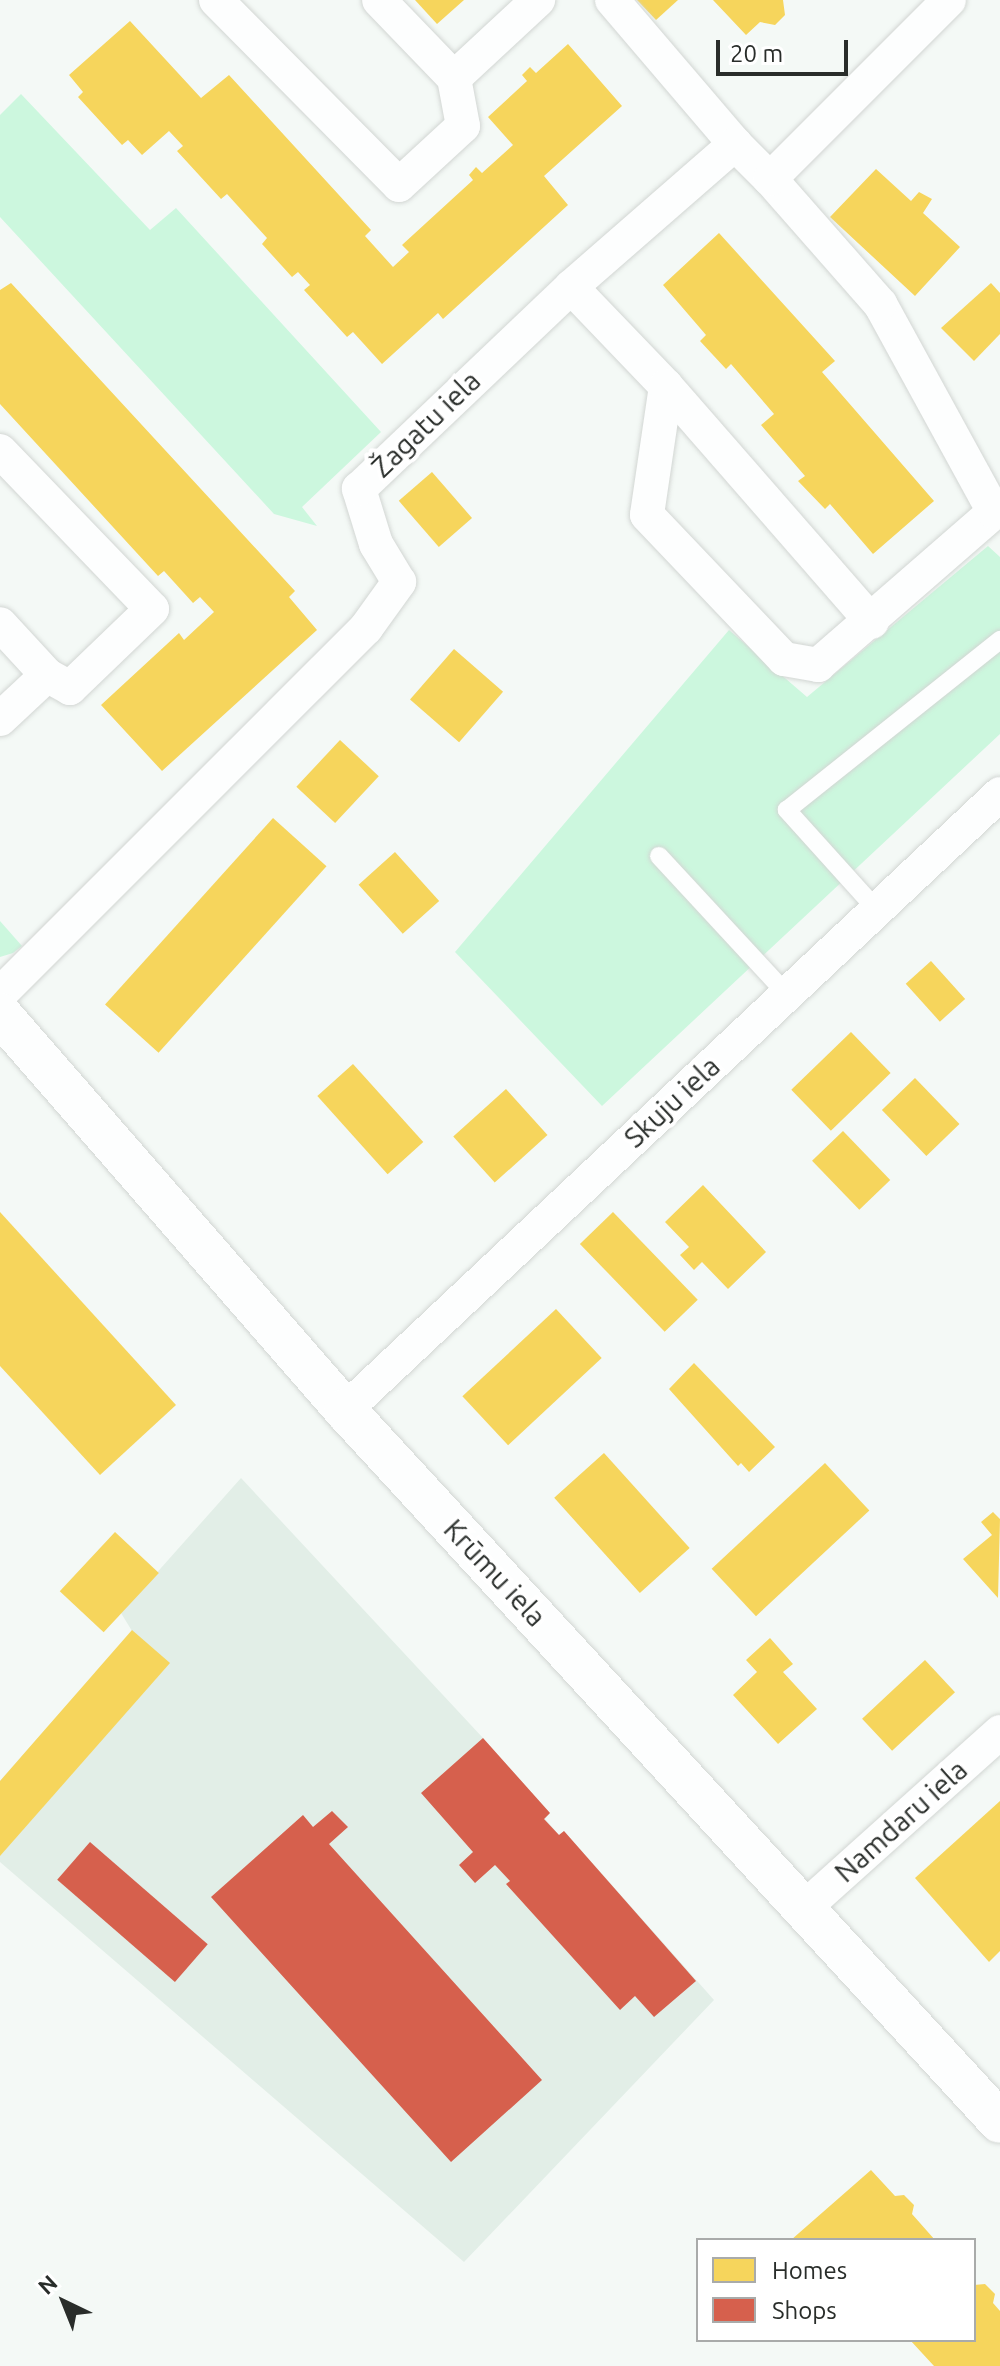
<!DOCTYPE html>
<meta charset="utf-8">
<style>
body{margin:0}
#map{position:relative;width:1000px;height:2366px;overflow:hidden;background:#f4f9f6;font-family:Ubuntu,sans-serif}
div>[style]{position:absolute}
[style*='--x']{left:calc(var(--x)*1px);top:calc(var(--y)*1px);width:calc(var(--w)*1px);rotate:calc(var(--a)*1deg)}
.built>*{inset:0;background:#e2eee7}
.green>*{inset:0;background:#ccf7de}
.homes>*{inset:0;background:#f6d55c;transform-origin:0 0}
.shops>*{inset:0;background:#d6604d;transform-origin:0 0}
.roads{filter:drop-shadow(0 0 2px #d2d6d3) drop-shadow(0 0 2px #d2d6d3)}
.service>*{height:18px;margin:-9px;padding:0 9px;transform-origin:9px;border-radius:9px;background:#fdfefe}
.minor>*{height:34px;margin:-17px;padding:0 17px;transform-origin:17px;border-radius:17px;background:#fdfefe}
.tertiary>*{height:42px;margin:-21px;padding:0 21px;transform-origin:21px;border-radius:21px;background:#fdfefe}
span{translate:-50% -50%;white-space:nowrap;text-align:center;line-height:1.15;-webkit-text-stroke:8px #fff;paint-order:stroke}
.street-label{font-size:28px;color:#292d2a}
.legend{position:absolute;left:696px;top:2238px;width:280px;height:104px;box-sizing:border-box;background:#fff;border:2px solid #a9abaa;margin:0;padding:10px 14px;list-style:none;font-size:24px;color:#292d2a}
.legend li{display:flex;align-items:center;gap:16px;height:40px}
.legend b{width:40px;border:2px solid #a9abaa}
.north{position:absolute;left:24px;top:2262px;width:80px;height:80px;-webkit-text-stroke:6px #fff;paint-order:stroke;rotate:317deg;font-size:22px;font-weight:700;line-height:32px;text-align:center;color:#292d2a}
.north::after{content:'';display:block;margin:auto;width:28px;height:36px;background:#292d2a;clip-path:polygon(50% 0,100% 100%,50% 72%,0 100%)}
.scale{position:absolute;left:716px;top:40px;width:132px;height:36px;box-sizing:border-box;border:4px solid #292d2a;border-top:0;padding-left:10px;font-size:24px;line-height:28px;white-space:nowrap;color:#292d2a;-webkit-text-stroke:6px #fff;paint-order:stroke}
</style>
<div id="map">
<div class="built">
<i style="clip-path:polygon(241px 1478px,483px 1738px,550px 1813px,545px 1819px,559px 1835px,564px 1831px,714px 2000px,464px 2262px,0 1862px,0 1781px,132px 1631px,121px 1613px)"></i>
</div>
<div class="green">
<i style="clip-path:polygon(21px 94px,150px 230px,176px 208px,381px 432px,302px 507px,317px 526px,274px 514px,0 217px,0 115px)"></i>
<i style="clip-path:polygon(988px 546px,1000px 557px,1000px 734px,602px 1106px,455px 952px,729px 630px,807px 697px)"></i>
<i style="clip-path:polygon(0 921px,22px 946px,13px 953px,0 957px)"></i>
</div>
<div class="homes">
<i style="clip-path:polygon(415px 0,464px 0,437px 24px)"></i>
<i style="clip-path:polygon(637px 0,678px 0,656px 20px)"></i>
<i style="clip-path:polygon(713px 0,783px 0,785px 15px,775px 25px,760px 22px,746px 35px)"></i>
<i style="clip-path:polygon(130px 21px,201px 98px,229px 75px,371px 230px,365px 236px,393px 267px,409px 252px,402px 245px,473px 180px,469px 175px,476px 167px,482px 173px,513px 145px,488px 117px,527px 81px,522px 75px,530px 67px,536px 73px,568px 44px,622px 106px,544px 176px,568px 205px,443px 319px,438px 313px,382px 364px,353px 332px,347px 337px,304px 290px,310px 285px,298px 272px,292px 277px,262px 244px,267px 238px,227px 194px,221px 199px,177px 151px,183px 146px,169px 131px,142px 155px,128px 140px,122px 145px,78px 97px,83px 92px,69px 75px)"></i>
<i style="clip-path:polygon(876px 169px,911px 201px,919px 192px,932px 199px,923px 213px,960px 247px,915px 296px,830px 217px)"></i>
<i style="clip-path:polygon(719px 233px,835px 361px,822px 372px,934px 501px,873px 554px,830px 504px,825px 509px,798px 481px,805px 476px,761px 425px,774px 414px,731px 364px,726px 369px,700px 341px,706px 335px,663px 285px)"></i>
<i style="clip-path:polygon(11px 283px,295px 591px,289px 597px,317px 630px,162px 771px,101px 705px,179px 633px,184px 640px,214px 612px,200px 597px,193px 603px,164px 571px,158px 576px,0 404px,0 290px)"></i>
<i style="clip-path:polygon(991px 283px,1000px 293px,1000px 334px,974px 361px,941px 328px)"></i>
<i style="left:432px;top:472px;width:61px;height:44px;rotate:49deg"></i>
<i style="left:454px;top:649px;width:65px;height:67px;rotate:41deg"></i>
<i style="left:340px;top:740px;width:53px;height:64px;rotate:43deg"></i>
<i style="left:273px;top:818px;width:72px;height:251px;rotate:42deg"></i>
<i style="left:395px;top:852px;width:66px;height:49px;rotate:48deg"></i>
<i style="left:931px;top:961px;width:51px;height:34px;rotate:48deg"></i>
<i style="left:851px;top:1032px;width:57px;height:83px;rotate:46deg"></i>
<i style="left:353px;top:1064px;width:105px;height:48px;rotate:48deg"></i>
<i style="left:915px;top:1078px;width:64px;height:46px;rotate:46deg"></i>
<i style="left:506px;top:1089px;width:62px;height:71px;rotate:48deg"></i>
<i style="left:843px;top:1131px;width:68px;height:43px;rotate:46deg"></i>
<i style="clip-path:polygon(703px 1185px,766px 1252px,728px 1289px,702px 1262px,694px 1270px,680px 1255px,689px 1247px,665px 1222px)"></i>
<i style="clip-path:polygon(0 1212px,176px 1405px,100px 1475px,0 1366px)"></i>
<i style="left:613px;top:1212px;width:122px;height:46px;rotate:46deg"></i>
<i style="left:556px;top:1309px;width:67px;height:128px;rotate:47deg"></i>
<i style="clip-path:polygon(694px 1363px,775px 1447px,749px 1472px,741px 1463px,738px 1466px,669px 1389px)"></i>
<i style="left:604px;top:1453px;width:128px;height:67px;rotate:48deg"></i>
<i style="left:825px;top:1463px;width:65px;height:155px;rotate:47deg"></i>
<i style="clip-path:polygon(993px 1512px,1000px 1519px,998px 1598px,963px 1559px,992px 1535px,981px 1522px)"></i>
<i style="left:115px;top:1532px;width:60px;height:81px;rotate:43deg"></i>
<i style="clip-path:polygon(132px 1630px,170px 1663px,0 1856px,0 1781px)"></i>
<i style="clip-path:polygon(770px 1638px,793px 1664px,783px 1672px,817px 1709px,778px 1744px,733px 1695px,757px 1672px,746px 1660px)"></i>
<i style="left:925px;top:1660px;width:44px;height:86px;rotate:47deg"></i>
<i style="clip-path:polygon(1000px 1801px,1000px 1951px,989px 1962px,915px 1878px)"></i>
<i style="clip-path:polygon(871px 2170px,895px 2196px,904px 2195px,914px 2205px,912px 2214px,935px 2240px,791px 2240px)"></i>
<i style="clip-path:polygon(985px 2284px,995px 2294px,993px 2303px,1000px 2311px,1000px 2366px,934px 2366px,910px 2340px,974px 2340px,974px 2285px)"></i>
</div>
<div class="shops">
<i style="clip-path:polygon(483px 1738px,550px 1813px,544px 1819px,559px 1835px,564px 1831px,696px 1981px,654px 2017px,635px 1996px,620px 2010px,506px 1884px,510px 1881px,495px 1865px,475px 1883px,459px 1865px,473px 1852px,421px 1793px)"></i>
<i style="clip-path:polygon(332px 1811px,348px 1827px,329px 1844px,542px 2080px,451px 2162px,211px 1897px,303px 1815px,313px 1827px)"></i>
<i style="left:90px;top:1842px;width:156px;height:50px;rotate:41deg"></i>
</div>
<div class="roads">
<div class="service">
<i style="--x:659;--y:856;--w:188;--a:47.2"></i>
<i style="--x:877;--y:910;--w:135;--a:-132"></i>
<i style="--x:787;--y:810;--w:273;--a:-38.6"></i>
</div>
<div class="minor">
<i style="--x:216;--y:0;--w:260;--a:45.3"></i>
<i style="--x:399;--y:185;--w:87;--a:-42.7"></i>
<i style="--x:463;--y:126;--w:49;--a:-100.6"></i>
<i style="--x:454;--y:78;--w:108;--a:-133.9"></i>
<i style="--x:612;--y:0;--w:189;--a:49.5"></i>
<i style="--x:454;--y:78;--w:115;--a:-42.9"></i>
<i style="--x:571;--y:287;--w:137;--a:46.2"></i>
<i style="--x:666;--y:386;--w:130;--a:98.4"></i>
<i style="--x:647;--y:515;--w:199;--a:46.4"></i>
<i style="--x:784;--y:659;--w:35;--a:10"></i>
<i style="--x:818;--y:665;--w:233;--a:-41"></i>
<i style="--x:994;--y:512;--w:237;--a:-118.7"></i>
<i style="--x:880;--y:304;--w:167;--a:-131.3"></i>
<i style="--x:666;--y:386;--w:313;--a:48.9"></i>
<i style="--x:0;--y:451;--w:219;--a:46.1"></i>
<i style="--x:152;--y:609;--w:114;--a:136.1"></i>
<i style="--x:70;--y:688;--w:26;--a:-151"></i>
<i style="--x:47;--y:675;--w:69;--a:-132.7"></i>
<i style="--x:0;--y:719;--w:64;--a:-43.1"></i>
<i style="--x:0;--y:994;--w:518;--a:-45"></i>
<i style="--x:366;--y:628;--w:57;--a:-54.3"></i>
<i style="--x:399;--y:582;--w:44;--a:-121.2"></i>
<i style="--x:376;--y:544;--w:58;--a:-107.2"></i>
<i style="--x:359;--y:489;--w:293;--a:-43.6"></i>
<i style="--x:571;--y:287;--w:218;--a:-41.1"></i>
<i style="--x:735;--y:144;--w:49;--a:45"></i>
<i style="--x:770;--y:179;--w:253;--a:-45"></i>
<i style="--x:345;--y:1410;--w:899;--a:-43.24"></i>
<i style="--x:803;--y:1909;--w:265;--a:-41.9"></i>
</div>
<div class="tertiary">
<i style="--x:0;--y:1014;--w:525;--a:48.94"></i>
<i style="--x:345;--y:1410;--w:967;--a:47.39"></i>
</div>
</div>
<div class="street-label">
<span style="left:426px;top:424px;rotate:-44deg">Žagatu iela</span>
<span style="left:672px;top:1102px;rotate:-43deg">Skuju iela</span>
<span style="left:495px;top:1573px;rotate:47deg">Krūmu iela</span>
<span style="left:901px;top:1821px;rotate:-42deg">Namdaru iela</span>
</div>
<ul class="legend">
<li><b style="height:22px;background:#f6d55c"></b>Homes</li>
<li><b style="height:22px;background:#d6604d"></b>Shops</li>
</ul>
<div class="north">N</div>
<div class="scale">20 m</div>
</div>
